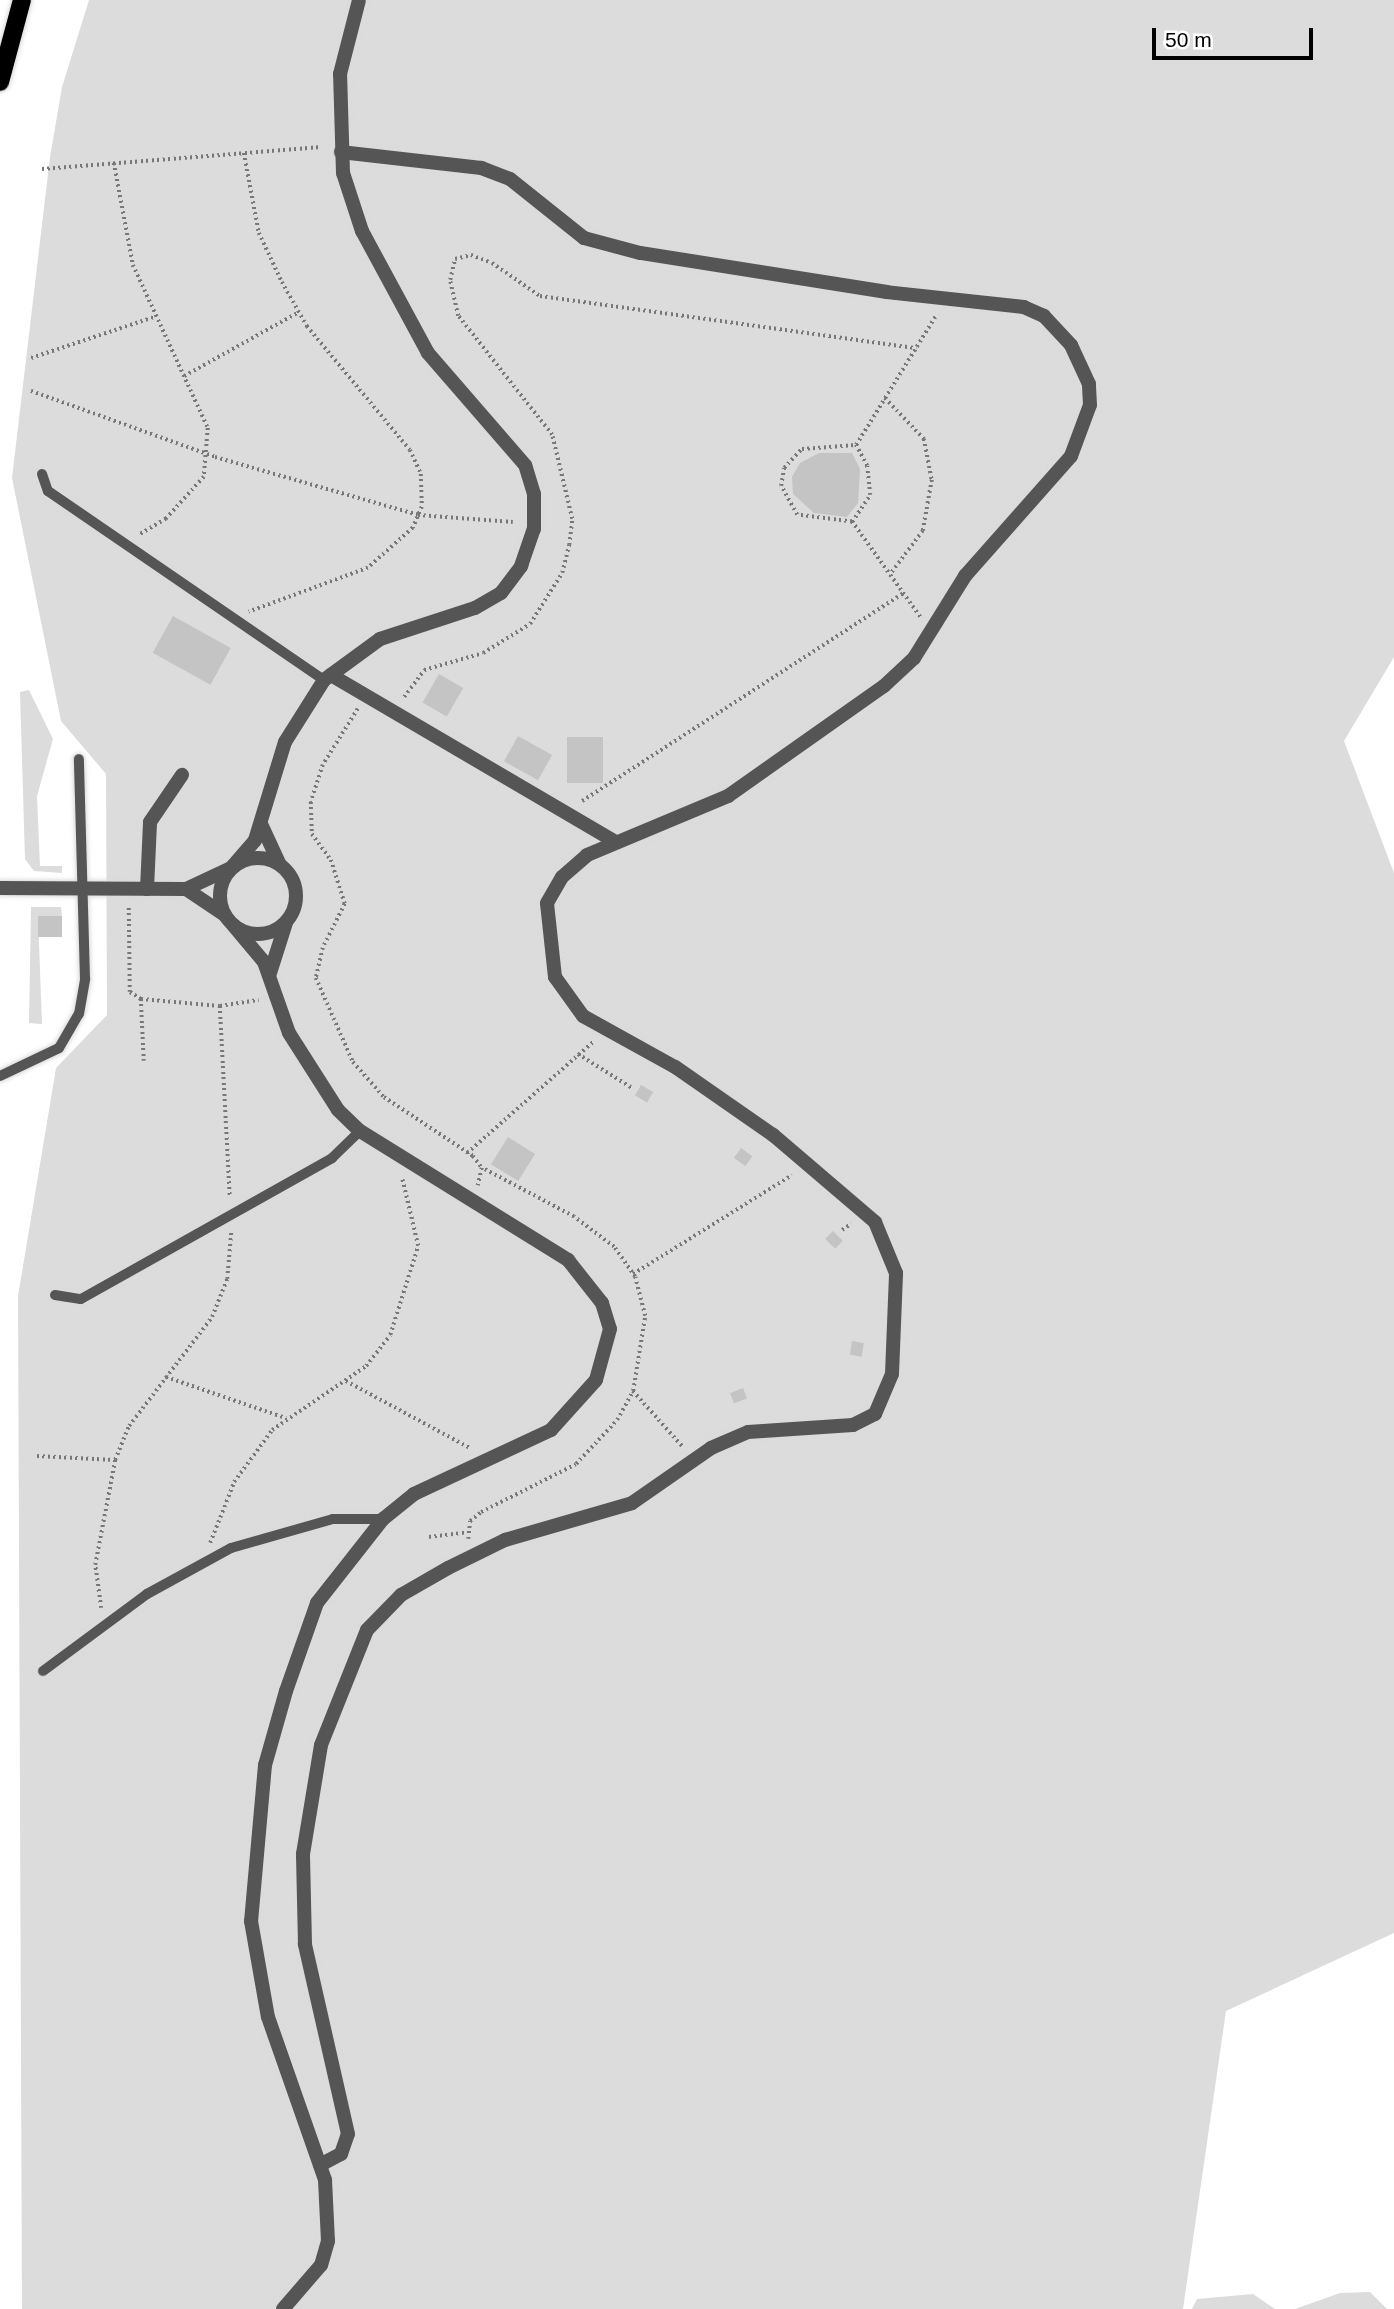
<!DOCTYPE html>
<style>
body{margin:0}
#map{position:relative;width:1394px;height:2309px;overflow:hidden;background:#fff;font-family:Arial,sans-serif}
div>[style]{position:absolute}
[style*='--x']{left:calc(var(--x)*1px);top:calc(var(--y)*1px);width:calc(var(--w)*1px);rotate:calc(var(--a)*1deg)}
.green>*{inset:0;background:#dcdcdc}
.building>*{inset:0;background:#c4c4c4;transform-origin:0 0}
.path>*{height:3.5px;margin-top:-1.75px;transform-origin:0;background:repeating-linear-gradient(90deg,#777 0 2px,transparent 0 5.5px)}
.roads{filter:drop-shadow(0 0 2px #dbdbdb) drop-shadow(0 0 2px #dbdbdb)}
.service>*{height:10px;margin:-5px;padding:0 5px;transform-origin:5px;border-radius:5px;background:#555}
.pedestrian>*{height:14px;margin:-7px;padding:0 7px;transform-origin:7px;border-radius:7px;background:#555}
.minor>*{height:14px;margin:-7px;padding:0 7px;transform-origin:7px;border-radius:7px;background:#555}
.minor>.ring{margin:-7px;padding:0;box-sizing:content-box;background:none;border:14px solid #555;border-radius:50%}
.primary>*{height:18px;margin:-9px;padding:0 9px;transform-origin:9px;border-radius:9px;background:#000}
span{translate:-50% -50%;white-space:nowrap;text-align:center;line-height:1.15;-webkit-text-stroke:6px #fff;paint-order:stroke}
.scale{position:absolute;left:1152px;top:28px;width:161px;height:32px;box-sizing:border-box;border:4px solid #000;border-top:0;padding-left:9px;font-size:21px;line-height:24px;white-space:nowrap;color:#000;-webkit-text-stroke:5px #fff;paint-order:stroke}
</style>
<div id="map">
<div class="green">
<i style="clip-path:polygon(89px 0,1394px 0,1394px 657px,1344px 741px,1394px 873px,1394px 1933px,1226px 2011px,1183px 2309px,22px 2309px,18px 1296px,56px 1068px,107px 1015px,106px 774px,61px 721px,12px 478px,50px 157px,62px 87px)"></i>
<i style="clip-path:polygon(29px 690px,53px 739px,37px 796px,40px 866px,62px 866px,62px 873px,34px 871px,25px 859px,20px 692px)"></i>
<i style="clip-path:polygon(31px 907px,61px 907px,62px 916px,38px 917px,42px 1024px,29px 1023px)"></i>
<i style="clip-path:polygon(1370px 2292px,1387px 2309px,1295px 2309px,1340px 2293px)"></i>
<i style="clip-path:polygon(1253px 2294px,1275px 2309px,1192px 2309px,1197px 2299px)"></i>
</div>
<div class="building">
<i style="clip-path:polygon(819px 453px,852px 453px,860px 469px,858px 503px,847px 517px,814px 513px,793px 494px,792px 477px,800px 463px)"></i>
<i style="left:173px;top:616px;width:66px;height:42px;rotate:29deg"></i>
<i style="left:439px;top:674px;width:28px;height:33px;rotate:30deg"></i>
<i style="left:518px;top:736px;width:39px;height:29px;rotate:29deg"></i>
<i style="left:603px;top:737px;width:46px;height:36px;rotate:90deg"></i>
<i style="left:38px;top:916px;width:24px;height:21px"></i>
<i style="left:641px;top:1085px;width:14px;height:12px;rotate:30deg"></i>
<i style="left:508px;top:1137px;width:32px;height:32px;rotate:32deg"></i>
<i style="left:741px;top:1148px;width:14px;height:12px;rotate:36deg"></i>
<i style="left:833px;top:1231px;width:14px;height:11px;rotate:45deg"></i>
<i style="left:852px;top:1341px;width:12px;height:14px;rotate:9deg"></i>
<i style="left:743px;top:1388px;width:11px;height:14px;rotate:68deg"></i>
</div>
<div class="path">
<i style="--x:244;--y:153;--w:81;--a:79.4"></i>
<i style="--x:259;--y:233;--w:54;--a:64.9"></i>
<i style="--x:282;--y:282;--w:51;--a:60.4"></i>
<i style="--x:307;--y:326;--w:161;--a:50.3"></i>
<i style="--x:410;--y:450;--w:26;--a:65"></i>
<i style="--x:421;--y:474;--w:33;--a:88"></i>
<i style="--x:422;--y:507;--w:23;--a:113"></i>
<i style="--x:413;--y:528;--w:60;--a:138.4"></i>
<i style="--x:368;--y:568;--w:127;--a:159.7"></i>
<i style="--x:114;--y:163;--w:104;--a:79.4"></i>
<i style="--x:133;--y:265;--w:179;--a:65.3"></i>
<i style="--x:208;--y:428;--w:49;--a:94.7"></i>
<i style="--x:204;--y:477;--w:57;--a:132.1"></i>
<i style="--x:166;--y:519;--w:31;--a:149"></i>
<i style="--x:42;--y:169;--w:280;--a:-4.5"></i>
<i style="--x:31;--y:358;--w:130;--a:-18.4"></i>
<i style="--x:184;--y:376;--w:129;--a:-29.1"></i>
<i style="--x:31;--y:391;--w:195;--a:19.7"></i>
<i style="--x:215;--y:457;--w:211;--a:15.9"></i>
<i style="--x:418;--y:515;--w:95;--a:4.2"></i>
<i style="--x:885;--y:398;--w:57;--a:46.4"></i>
<i style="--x:924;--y:439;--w:42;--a:79"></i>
<i style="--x:932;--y:480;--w:52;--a:100"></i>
<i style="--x:923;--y:531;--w:55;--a:126.9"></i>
<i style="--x:852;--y:522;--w:55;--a:-172.7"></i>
<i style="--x:797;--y:515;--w:33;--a:-119"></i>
<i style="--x:781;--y:486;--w:18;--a:-81"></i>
<i style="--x:784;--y:468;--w:26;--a:-47"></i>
<i style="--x:802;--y:449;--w:54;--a:-4.2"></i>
<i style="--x:920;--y:617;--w:117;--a:-125.6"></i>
<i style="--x:852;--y:522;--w:32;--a:-56"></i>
<i style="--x:870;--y:495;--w:29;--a:-96"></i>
<i style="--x:867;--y:466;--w:24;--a:-118"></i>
<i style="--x:856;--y:445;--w:154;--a:-58.3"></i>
<i style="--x:404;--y:697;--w:34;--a:-53"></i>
<i style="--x:424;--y:670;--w:61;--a:-16.1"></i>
<i style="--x:483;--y:653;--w:55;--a:-31.7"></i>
<i style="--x:530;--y:624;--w:60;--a:-57.9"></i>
<i style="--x:562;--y:573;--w:29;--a:-76"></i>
<i style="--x:569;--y:545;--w:26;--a:-83"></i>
<i style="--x:572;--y:519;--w:86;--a:-103.4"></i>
<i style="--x:552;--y:435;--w:152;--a:-128.3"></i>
<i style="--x:458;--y:316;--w:37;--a:-103"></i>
<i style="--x:450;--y:280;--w:22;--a:-77"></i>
<i style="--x:455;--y:259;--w:16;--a:-14"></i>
<i style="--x:471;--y:255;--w:22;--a:21"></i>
<i style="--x:492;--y:263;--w:58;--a:34.5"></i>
<i style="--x:540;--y:296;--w:380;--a:7.9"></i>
<i style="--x:358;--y:709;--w:66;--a:122"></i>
<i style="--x:323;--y:765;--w:39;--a:108"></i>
<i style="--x:311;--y:802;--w:32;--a:88"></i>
<i style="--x:312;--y:834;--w:32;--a:54"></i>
<i style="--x:331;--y:860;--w:46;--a:72.3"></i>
<i style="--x:345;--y:904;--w:49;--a:116.6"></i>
<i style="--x:323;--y:948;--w:31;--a:103"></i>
<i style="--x:316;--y:978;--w:92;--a:66.2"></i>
<i style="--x:353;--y:1062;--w:47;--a:48.5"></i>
<i style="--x:384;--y:1097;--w:107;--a:33.5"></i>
<i style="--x:473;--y:1156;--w:15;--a:53"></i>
<i style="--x:482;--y:1168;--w:18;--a:103"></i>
<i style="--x:582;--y:801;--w:382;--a:-32.9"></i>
<i style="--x:129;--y:908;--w:84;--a:89.3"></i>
<i style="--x:130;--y:992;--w:13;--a:32"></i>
<i style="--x:141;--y:999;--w:62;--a:87.2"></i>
<i style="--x:141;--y:999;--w:79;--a:5.1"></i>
<i style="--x:220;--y:1006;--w:39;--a:-9"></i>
<i style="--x:220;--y:1006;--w:191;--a:87"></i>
<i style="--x:578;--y:1054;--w:64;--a:32.2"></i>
<i style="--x:467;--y:1153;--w:169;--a:-41.4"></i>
<i style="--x:842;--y:1230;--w:11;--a:-34"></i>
<i style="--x:633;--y:1274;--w:187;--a:-31.9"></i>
<i style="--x:166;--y:1377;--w:127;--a:18.9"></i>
<i style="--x:346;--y:1381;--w:141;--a:28.4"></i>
<i style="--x:633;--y:1391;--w:75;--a:48.2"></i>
<i style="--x:37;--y:1456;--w:78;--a:2.9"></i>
<i style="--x:429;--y:1537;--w:38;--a:-7"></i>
<i style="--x:468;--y:1539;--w:18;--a:-84"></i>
<i style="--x:470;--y:1521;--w:14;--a:-39"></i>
<i style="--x:481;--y:1512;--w:106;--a:-26.8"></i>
<i style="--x:576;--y:1464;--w:60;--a:-47"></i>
<i style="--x:617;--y:1420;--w:33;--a:-61"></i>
<i style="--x:633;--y:1391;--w:76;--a:-80.9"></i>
<i style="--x:645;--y:1316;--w:40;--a:-104.4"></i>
<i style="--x:635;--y:1277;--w:37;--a:-125"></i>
<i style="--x:614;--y:1247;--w:50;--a:-143.1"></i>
<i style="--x:574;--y:1217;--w:104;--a:-152"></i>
<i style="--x:210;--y:1543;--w:66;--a:-68.5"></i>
<i style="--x:234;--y:1482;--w:64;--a:-53.8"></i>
<i style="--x:272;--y:1430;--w:114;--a:-34.2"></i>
<i style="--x:366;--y:1366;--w:39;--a:-52"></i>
<i style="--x:390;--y:1335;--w:93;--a:-72.5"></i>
<i style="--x:418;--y:1246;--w:69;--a:-103.4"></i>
<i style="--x:101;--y:1608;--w:43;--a:-97.9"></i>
<i style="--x:95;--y:1565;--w:107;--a:-79.2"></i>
<i style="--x:115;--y:1460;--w:37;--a:-68"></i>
<i style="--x:129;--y:1426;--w:137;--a:-52.7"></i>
<i style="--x:212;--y:1317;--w:41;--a:-68.5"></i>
<i style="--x:227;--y:1279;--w:47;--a:-85.1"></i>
</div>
<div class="roads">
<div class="service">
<i style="--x:42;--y:474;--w:18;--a:71"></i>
<i style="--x:48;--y:491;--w:335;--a:34.4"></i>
<i style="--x:0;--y:1076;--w:65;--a:-25.4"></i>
<i style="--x:59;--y:1048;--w:39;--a:-60"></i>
<i style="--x:79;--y:1014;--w:36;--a:-80"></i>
<i style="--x:85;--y:979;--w:220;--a:-91.6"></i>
<i style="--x:55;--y:1295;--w:26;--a:9"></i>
<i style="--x:81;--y:1299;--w:288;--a:-29.3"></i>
<i style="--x:332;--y:1158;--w:39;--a:-44"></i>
<i style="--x:43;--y:1671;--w:129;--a:-36.5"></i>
<i style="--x:147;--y:1594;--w:96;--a:-28.7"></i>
<i style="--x:231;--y:1548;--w:106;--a:-15.9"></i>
<i style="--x:333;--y:1519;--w:50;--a:0"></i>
</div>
<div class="pedestrian">
<i style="--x:147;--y:889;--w:67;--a:-87.4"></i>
<i style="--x:150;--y:822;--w:57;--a:-55.8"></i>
</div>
<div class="minor">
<i style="--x:331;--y:675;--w:330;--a:30.4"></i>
<i style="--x:261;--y:824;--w:43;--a:65.2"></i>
<i class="ring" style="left:220px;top:858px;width:62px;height:62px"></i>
<i style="--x:0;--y:888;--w:186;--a:0.3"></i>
<i style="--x:186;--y:889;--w:50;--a:-25"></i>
<i style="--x:231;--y:868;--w:37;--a:-49"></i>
<i style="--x:255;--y:840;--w:102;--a:-73"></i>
<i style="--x:285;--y:742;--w:73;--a:-57.8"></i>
<i style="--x:324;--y:680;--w:69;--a:-36.2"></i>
<i style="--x:380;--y:639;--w:100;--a:-18.1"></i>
<i style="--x:475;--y:608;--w:30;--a:-30"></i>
<i style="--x:501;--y:593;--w:34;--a:-53"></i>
<i style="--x:521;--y:566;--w:39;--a:-71"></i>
<i style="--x:534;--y:529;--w:35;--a:-90"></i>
<i style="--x:534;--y:494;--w:30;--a:-107"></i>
<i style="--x:525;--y:465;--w:148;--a:-130.9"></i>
<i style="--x:428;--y:353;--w:139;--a:-118.4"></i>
<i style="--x:362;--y:231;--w:61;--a:-108.1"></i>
<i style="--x:343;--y:173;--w:99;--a:-91.7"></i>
<i style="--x:340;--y:74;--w:76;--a:-75.6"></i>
<i style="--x:186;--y:889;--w:47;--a:33.7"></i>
<i style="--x:233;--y:925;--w:48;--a:50"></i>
<i style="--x:264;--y:962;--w:75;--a:70.6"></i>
<i style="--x:289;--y:1033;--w:91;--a:57.5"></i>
<i style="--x:338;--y:1110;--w:30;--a:44"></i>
<i style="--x:360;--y:1131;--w:245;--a:31.8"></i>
<i style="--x:568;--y:1260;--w:55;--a:51.7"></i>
<i style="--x:602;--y:1303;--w:27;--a:73"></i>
<i style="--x:610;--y:1329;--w:53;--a:105.4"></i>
<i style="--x:596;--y:1380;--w:67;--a:132"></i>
<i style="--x:551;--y:1430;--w:151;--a:155"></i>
<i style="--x:414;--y:1494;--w:40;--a:141"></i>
<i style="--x:383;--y:1519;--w:107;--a:128.2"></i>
<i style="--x:317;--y:1603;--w:93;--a:109.4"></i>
<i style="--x:286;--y:1691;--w:77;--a:105.8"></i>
<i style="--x:265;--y:1765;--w:157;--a:95.1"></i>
<i style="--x:251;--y:1921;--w:97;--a:80"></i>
<i style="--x:268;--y:2017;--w:173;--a:70.7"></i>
<i style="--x:325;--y:2180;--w:61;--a:87.2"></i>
<i style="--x:328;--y:2241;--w:25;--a:106"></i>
<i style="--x:321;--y:2265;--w:58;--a:130.8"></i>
<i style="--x:270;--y:973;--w:52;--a:-72.3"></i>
<i style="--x:320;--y:2165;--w:24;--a:-28"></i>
<i style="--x:341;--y:2154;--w:21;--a:-71"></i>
<i style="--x:348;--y:2134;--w:195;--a:-102.8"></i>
<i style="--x:305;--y:1944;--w:90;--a:-91.3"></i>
<i style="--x:303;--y:1854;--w:110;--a:-80.6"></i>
<i style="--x:321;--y:1745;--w:124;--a:-68.2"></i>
<i style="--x:367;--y:1630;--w:49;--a:-45.8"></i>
<i style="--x:401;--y:1595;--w:54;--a:-29.9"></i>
<i style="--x:448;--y:1568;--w:64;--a:-26.2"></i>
<i style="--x:505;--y:1540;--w:132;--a:-16.2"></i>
<i style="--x:632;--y:1503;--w:96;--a:-34.8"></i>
<i style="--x:711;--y:1448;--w:40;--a:-23.4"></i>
<i style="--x:748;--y:1432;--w:105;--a:-3.8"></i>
<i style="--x:853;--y:1425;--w:25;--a:-27"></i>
<i style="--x:875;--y:1414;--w:43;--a:-67"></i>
<i style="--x:892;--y:1374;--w:101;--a:-87.7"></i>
<i style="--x:896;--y:1273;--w:55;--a:-112.4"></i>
<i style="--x:875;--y:1222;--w:134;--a:-139.5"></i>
<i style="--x:773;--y:1135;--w:119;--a:-145.2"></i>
<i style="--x:675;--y:1067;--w:105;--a:-151"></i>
<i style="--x:583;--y:1016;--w:48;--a:-125.7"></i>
<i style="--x:555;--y:977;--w:74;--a:-96.2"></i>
<i style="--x:547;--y:903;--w:30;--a:-60"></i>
<i style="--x:562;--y:877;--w:33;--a:-41"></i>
<i style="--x:587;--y:855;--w:153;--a:-22.7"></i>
<i style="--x:728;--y:796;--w:191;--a:-35.2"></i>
<i style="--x:884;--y:686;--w:41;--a:-43"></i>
<i style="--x:914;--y:658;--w:97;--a:-58.1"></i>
<i style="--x:965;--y:576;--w:160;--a:-48.5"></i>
<i style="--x:1071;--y:456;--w:54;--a:-69.6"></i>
<i style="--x:1090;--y:405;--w:21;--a:-93"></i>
<i style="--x:1089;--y:384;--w:43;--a:-114.8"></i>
<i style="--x:1071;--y:345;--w:40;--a:-133"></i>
<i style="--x:1044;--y:316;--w:22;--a:-156"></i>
<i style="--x:1024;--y:307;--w:138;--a:-173.8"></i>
<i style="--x:887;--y:292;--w:250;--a:-171"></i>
<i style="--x:640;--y:253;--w:58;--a:-165"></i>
<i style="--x:584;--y:238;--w:95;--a:-141.4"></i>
<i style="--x:510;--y:179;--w:31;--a:-159"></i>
<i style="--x:481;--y:168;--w:141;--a:-173.5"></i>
</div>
<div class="primary">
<i style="--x:0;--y:82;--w:85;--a:-75"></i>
</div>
</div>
<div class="scale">50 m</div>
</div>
